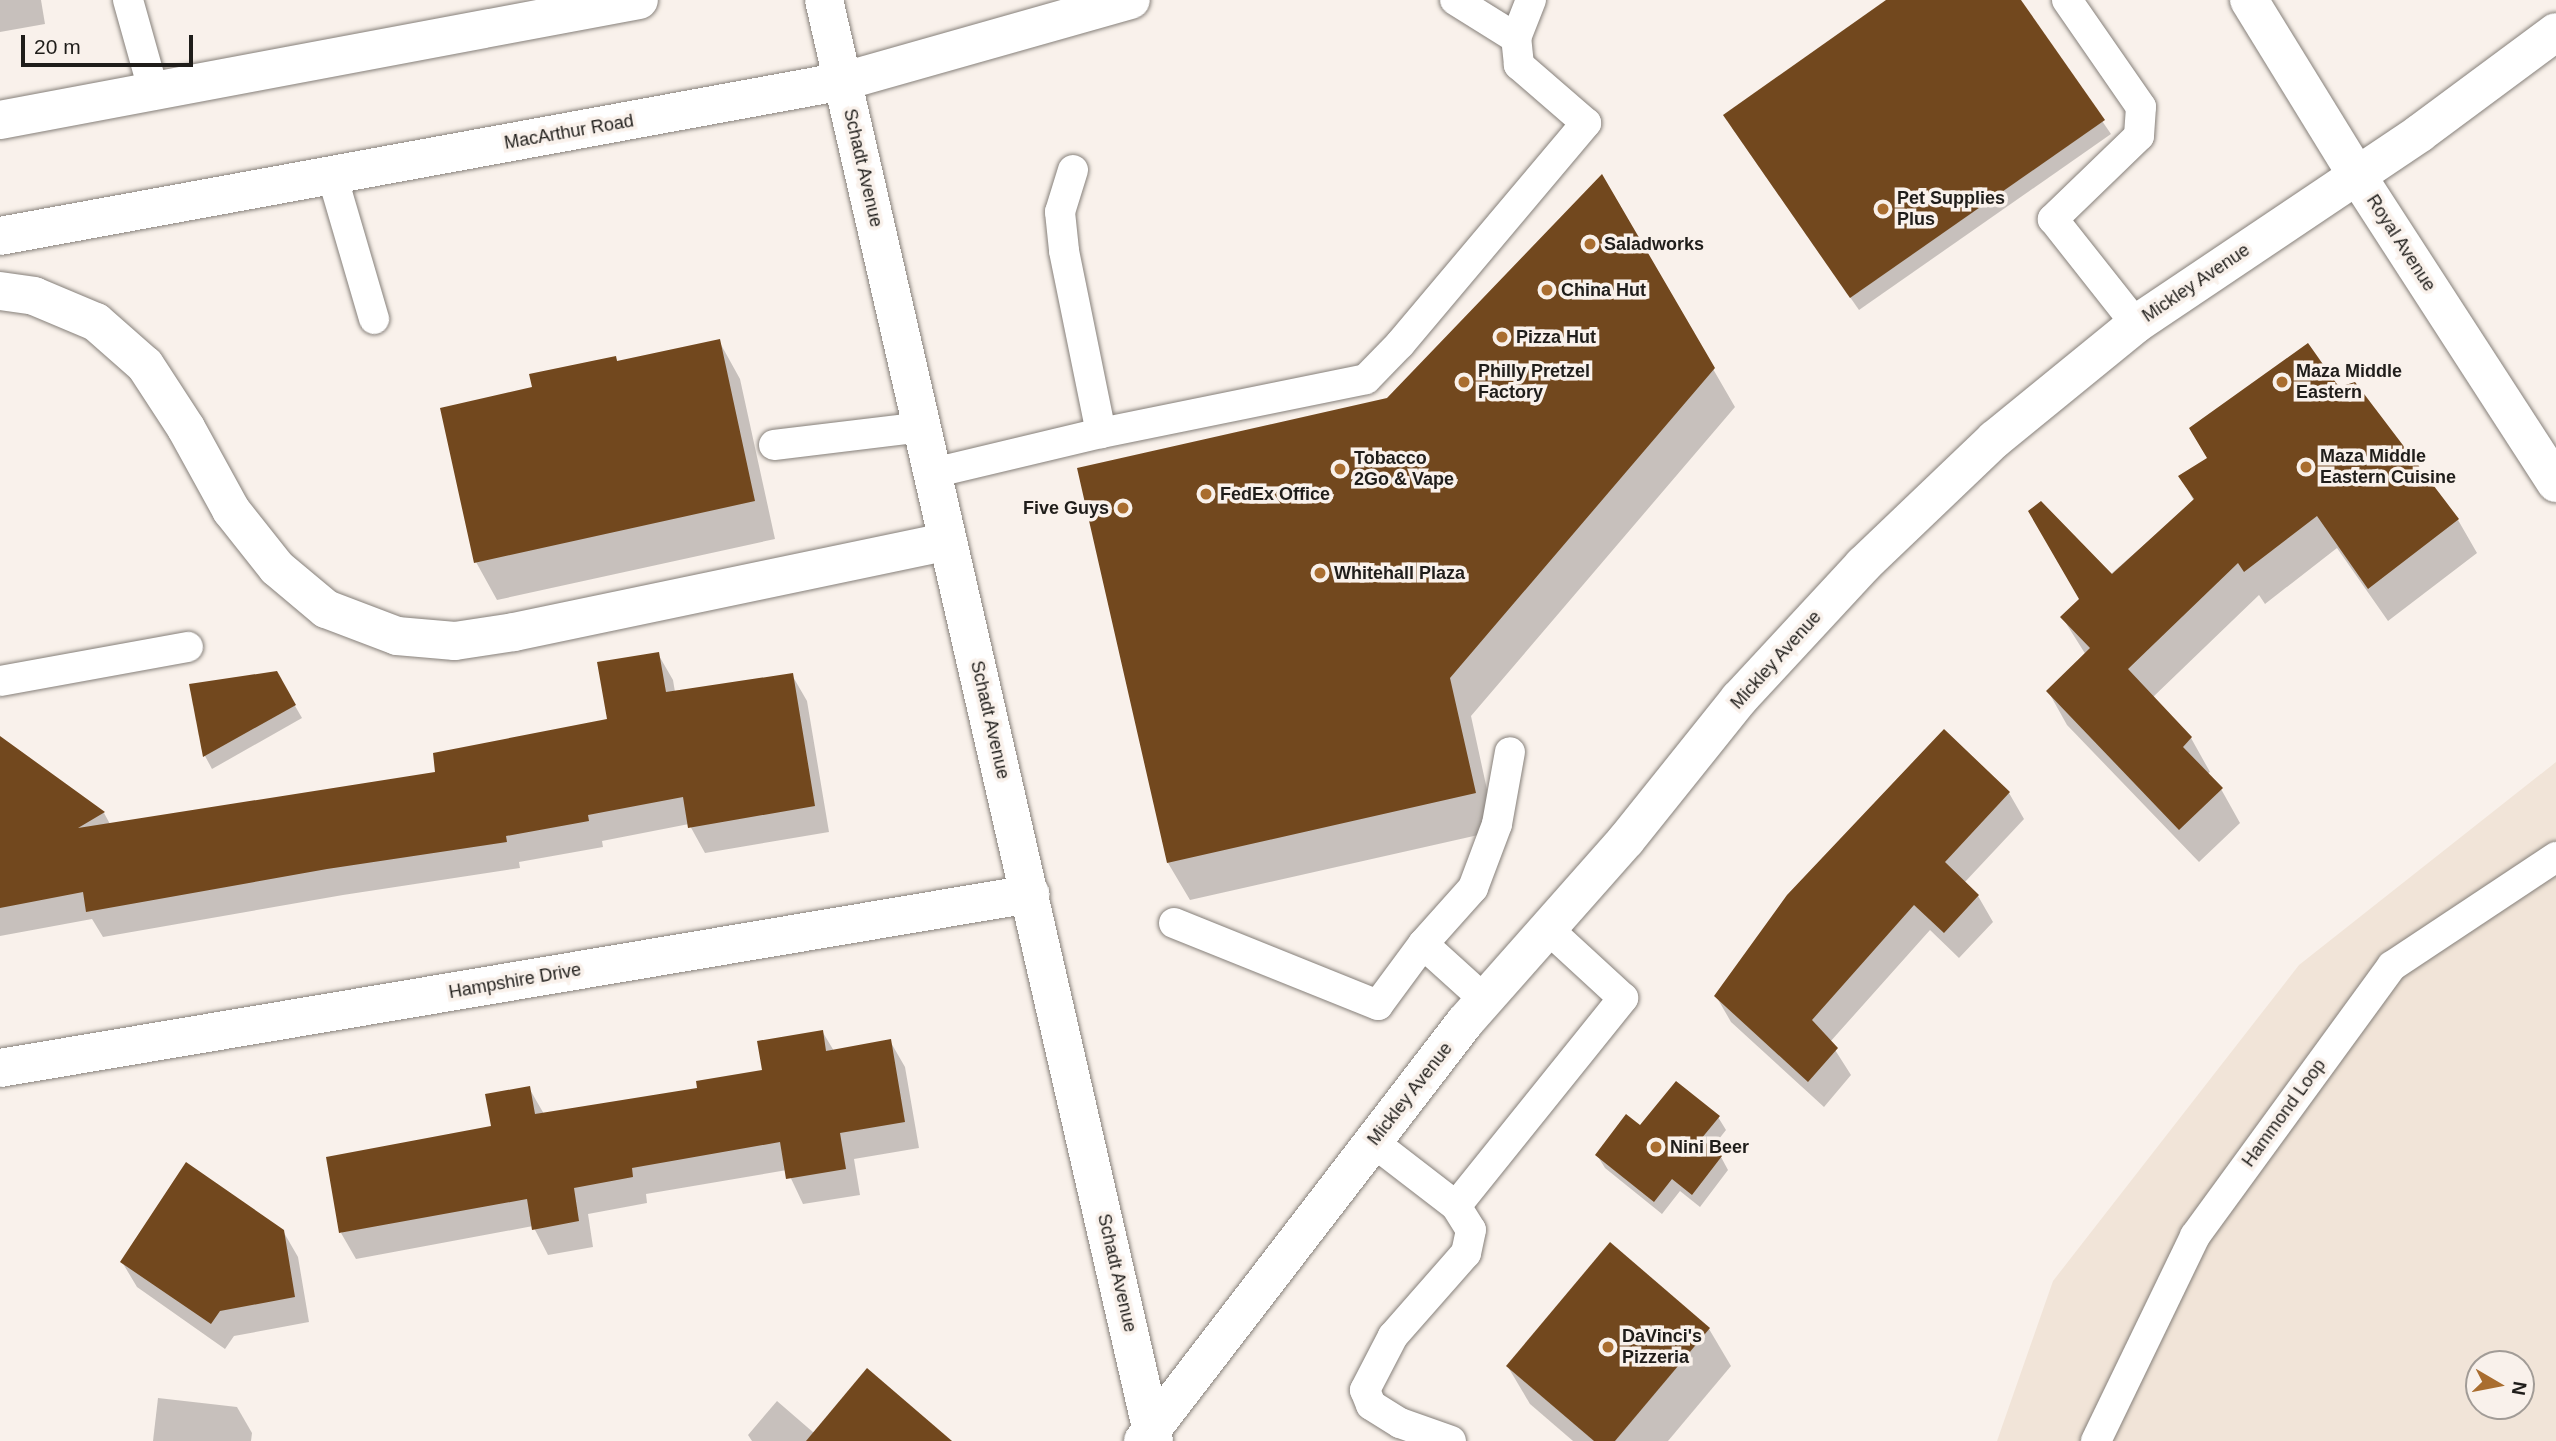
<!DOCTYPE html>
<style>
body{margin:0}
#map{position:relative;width:2556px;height:1441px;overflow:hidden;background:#f9f1eb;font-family:Arial,sans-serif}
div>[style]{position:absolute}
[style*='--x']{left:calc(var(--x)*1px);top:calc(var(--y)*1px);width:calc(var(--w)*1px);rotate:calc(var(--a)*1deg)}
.built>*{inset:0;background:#f1e4d8}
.shadow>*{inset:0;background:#0003}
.building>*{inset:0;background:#72481e}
.roads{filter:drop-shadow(0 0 2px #86807a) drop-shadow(0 0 2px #86807a)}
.lane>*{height:30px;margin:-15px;padding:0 15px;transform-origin:15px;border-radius:15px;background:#fff}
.street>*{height:38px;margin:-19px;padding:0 19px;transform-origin:19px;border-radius:19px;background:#fff}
.secondary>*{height:38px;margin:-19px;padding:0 19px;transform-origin:19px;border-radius:19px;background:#fff}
.highway>*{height:38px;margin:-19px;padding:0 19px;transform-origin:19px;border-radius:19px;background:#fff}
.dots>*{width:19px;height:19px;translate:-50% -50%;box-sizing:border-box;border:4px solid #f9f1eb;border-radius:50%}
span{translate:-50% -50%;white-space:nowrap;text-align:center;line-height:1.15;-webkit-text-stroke:7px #f9f1eb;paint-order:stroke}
.street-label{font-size:18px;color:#1f1d1a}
.poi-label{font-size:18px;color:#1f1d1a;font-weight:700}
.left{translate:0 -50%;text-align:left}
.right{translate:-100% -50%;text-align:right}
.north{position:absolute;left:2465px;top:1350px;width:70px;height:70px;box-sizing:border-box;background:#f9f1eb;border:2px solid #a29c97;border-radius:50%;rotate:100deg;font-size:19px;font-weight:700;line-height:28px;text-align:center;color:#1f1d1a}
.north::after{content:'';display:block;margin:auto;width:24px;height:32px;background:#a96d2f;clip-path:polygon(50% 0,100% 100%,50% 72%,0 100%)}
.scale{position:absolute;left:21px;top:35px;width:172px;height:32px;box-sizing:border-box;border:4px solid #1f1d1a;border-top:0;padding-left:9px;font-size:21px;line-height:24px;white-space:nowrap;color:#1f1d1a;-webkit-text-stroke:5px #f9f1eb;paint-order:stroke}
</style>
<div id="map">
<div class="built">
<i style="clip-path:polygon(evenodd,2556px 762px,2556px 1441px,1997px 1441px,2053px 1281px,2299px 965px,2556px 762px,2479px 1364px,2521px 1364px,2521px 1406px,2479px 1406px,2479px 1364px)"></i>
</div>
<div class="shadow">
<i style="clip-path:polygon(0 0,41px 0,45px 24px,0 32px)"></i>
<i style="clip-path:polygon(1889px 0,2019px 0,2111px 134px,1859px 310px,1732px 128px)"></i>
<i style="clip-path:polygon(1602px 177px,1735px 407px,1471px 716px,1496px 831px,1190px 900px,1168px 863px,1388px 399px)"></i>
<i style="clip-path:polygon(719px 341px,740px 379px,775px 539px,497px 600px,476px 562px,534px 389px,616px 358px,618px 363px)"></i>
<i style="clip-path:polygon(2338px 389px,2458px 520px,2477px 553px,2388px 621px,2337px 548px,2265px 604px,2259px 595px,2152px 698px,2191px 738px,2210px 772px,2207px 774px,2221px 789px,2240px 823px,2199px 862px,2067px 725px,2048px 691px,2086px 655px,2062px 617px,2194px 501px,2180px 476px)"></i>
<i style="clip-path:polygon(658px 654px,673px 680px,675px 692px,792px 675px,807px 701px,829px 832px,705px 853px,689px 824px,602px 841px,603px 847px,519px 862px,520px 868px,343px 895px,103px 937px,92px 919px,0 936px,0 738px,104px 813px,110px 824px,436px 773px,609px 721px)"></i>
<i style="clip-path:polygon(276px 673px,302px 718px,212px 769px,205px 756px,191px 686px)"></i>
<i style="clip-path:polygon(2009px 793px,2024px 819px,1964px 883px,1978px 896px,1993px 922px,1959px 958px,1930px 930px,1830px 1042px,1851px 1075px,1824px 1107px,1731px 1022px,1716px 996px)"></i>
<i style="clip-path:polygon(822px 1031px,834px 1051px,890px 1041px,905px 1067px,919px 1148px,854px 1159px,860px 1195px,803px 1204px,787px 1170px,646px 1194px,647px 1203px,588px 1214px,593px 1247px,548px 1255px,533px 1226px,356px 1259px,341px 1233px,494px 1128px,529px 1088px,544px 1114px,699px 1089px,764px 1072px)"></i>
<i style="clip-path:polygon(1718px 1117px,1726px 1130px,1711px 1149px,1721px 1157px,1728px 1170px,1700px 1207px,1680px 1191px,1662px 1214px,1605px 1168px,1597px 1155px,1641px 1128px)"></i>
<i style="clip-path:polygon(283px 1231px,298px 1257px,309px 1322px,234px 1336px,225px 1349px,137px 1287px,122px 1262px)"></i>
<i style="clip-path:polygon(1709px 1329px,1731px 1366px,1668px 1441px,1573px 1441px,1530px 1404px,1508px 1367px)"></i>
<i style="clip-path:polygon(158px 1398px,237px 1407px,252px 1433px,251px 1441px,153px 1441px)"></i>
<i style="clip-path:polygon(777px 1401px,814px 1433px,939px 1441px,752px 1441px,748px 1435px)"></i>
</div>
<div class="building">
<i style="clip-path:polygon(1886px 0,2021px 0,2105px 120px,1850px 298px,1723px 115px)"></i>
<i style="clip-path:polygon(1602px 174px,1715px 368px,1450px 678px,1476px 793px,1167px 863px,1077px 468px,1387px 398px)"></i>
<i style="clip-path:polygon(720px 339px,755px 501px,474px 563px,440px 408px,532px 387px,529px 374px,616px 356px,617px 361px)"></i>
<i style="clip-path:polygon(2308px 343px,2339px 387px,2355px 382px,2459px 519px,2368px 589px,2317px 516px,2244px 572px,2238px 563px,2128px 669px,2192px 737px,2183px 747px,2223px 788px,2179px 830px,2046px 691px,2090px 648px,2060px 617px,2079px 599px,2028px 511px,2041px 501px,2112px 574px,2194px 499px,2178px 476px,2207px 458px,2189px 428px)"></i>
<i style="clip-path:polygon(659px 652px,666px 692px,793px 673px,815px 806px,688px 828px,683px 797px,588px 815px,589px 821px,506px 836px,507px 842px,327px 869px,86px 912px,83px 892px,0 908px,0 736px,105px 812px,78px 828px,435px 772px,433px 753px,607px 719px,597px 662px)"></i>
<i style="clip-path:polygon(277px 671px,296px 705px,203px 757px,189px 684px)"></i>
<i style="clip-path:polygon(1944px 729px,2010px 792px,1945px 862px,1979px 895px,1944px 933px,1914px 905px,1812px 1020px,1838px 1048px,1808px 1082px,1714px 996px,1787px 895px)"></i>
<i style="clip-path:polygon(823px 1030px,826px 1051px,891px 1039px,905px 1122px,840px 1133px,846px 1169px,786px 1179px,780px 1142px,632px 1168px,633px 1177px,574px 1188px,579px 1221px,532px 1230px,527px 1199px,339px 1233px,326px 1157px,491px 1126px,485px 1094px,530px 1086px,535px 1114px,697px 1088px,696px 1081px,762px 1070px,757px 1041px)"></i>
<i style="clip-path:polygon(1676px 1081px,1720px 1116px,1701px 1139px,1722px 1156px,1692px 1195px,1672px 1179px,1654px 1202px,1595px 1155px,1626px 1114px,1640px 1125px)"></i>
<i style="clip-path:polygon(186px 1162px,284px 1230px,295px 1297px,220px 1311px,211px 1324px,120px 1262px)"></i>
<i style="clip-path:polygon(1610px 1242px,1710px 1328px,1615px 1441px,1594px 1441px,1506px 1366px)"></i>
<i style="clip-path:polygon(867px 1368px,952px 1441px,806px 1441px)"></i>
</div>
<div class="roads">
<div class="lane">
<i style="--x:128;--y:0;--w:92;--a:74.3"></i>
<i style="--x:1455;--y:0;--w:72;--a:31.9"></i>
<i style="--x:2067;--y:0;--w:130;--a:55.3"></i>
<i style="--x:2141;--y:107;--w:29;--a:94"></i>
<i style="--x:2139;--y:136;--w:120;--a:136"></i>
<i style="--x:2053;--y:219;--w:134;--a:51.7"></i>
<i style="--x:1073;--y:170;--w:44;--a:107.2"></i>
<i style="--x:1060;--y:212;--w:39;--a:84"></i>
<i style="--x:1064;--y:251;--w:186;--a:78.5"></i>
<i style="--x:332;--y:175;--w:150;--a:73.7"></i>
<i style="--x:774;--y:445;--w:149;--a:-6.9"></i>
<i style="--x:933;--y:473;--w:173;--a:-13.4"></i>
<i style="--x:1101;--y:433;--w:270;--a:-11.5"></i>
<i style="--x:1366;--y:379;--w:49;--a:-45.8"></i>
<i style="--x:1400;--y:344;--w:289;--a:-49.9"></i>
<i style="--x:1586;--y:123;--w:89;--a:-139.1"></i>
<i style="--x:1519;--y:65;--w:27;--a:-96"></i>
<i style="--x:1516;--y:38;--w:41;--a:-68.5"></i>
<i style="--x:0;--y:681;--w:191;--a:-10.3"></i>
<i style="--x:1174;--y:923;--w:220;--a:21.9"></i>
<i style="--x:1378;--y:1005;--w:76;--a:-53.6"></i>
<i style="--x:1423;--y:944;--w:75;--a:-48.2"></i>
<i style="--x:1473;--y:888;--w:68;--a:-69.4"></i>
<i style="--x:1497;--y:824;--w:73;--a:-79.8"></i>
<i style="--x:1423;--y:944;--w:84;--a:42.1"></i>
<i style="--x:1373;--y:1142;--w:105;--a:37.6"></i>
<i style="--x:1456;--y:1206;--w:28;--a:58"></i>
<i style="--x:1471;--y:1230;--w:24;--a:102"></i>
<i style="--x:1466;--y:1253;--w:111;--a:131.3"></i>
<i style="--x:1393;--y:1336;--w:61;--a:117.4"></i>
<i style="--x:1365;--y:1390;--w:16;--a:68"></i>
<i style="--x:1371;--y:1405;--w:34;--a:32"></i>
<i style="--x:1400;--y:1423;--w:54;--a:19.4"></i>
<i style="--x:1456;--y:1206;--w:267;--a:-51.2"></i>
<i style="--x:1623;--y:998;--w:103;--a:-137.4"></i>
<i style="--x:2096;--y:1441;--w:228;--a:-64.2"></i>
<i style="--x:2195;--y:1236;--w:334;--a:-53.9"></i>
<i style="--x:2392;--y:966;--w:197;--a:-33.6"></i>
</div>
<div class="street">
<i style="--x:2249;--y:0;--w:204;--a:58.4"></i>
<i style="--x:2356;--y:174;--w:368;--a:57.1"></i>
<i style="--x:0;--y:1068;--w:1045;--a:-9.59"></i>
<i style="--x:1143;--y:1441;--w:528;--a:-52.46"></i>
<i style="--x:1465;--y:1022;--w:243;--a:-48.5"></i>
<i style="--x:1626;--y:840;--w:181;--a:-51.3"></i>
<i style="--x:1739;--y:699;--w:183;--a:-47.2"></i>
<i style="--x:1863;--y:565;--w:182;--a:-43.7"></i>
<i style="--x:1995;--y:439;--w:182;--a:-39.2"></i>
<i style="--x:2136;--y:324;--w:342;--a:-33.9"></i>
<i style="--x:2420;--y:133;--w:169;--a:-36.6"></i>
</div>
<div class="secondary">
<i style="--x:824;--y:0;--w:1478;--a:77.1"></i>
</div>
<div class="highway">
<i style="--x:0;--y:120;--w:650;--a:-10.64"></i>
<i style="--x:0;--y:236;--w:858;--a:-10.41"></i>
<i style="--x:844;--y:81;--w:298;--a:-15.8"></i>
<i style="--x:0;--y:291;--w:34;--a:8"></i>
<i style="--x:34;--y:296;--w:67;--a:22.8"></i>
<i style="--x:96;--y:322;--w:65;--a:41.3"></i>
<i style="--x:145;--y:365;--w:75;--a:56.9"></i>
<i style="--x:186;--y:428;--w:94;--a:61.2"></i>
<i style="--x:231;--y:510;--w:74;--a:51.6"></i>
<i style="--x:277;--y:568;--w:64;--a:39.9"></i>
<i style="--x:326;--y:609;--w:76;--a:20.8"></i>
<i style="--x:397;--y:636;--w:58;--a:4.9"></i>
<i style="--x:455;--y:641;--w:60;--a:-8.7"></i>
<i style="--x:514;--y:632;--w:443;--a:-11.8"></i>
</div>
</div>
<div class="dots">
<i style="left:1883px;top:209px;background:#a96d2f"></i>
<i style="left:1590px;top:244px;background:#a96d2f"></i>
<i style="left:1547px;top:290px;background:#a96d2f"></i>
<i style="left:1502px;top:337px;background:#a96d2f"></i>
<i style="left:1464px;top:382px;background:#a96d2f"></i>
<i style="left:2282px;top:382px;background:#a96d2f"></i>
<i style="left:2306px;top:467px;background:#a96d2f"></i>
<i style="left:1340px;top:469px;background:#a96d2f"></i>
<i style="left:1206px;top:494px;background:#a96d2f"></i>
<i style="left:1123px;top:508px;background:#a96d2f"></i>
<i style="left:1320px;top:573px;background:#a96d2f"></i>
<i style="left:1656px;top:1147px;background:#a96d2f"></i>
<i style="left:1608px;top:1347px;background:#a96d2f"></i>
</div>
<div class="street-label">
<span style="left:569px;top:132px;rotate:-10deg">MacArthur Road</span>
<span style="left:863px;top:168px;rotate:77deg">Schadt Avenue</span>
<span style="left:2401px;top:243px;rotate:57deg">Royal Avenue</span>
<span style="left:2196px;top:283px;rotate:-34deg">Mickley Avenue</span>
<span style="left:1776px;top:660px;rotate:-48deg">Mickley Avenue</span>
<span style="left:990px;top:720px;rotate:77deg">Schadt Avenue</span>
<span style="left:515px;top:981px;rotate:-10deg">Hampshire Drive</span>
<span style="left:1410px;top:1094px;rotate:-52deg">Mickley Avenue</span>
<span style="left:2284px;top:1113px;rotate:-54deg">Hammond Loop</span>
<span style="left:1117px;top:1273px;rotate:77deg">Schadt Avenue</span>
</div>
<div class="poi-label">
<span class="left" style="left:1897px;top:209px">Pet Supplies<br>Plus</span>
<span class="left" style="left:1604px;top:244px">Saladworks</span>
<span class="left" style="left:1561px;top:290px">China Hut</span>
<span class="left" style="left:1516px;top:337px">Pizza Hut</span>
<span class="left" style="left:1478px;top:382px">Philly Pretzel<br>Factory</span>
<span class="left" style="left:2296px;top:382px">Maza Middle<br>Eastern</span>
<span class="left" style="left:2320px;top:467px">Maza Middle<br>Eastern Cuisine</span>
<span class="left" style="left:1354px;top:469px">Tobacco<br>2Go &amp; Vape</span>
<span class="left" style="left:1220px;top:494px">FedEx Office</span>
<span class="right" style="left:1109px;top:508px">Five Guys</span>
<span class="left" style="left:1334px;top:573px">Whitehall Plaza</span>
<span class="left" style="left:1670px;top:1147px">Nini Beer</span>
<span class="left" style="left:1622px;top:1347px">DaVinci's<br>Pizzeria</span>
</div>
<div class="north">N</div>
<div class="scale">20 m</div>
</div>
